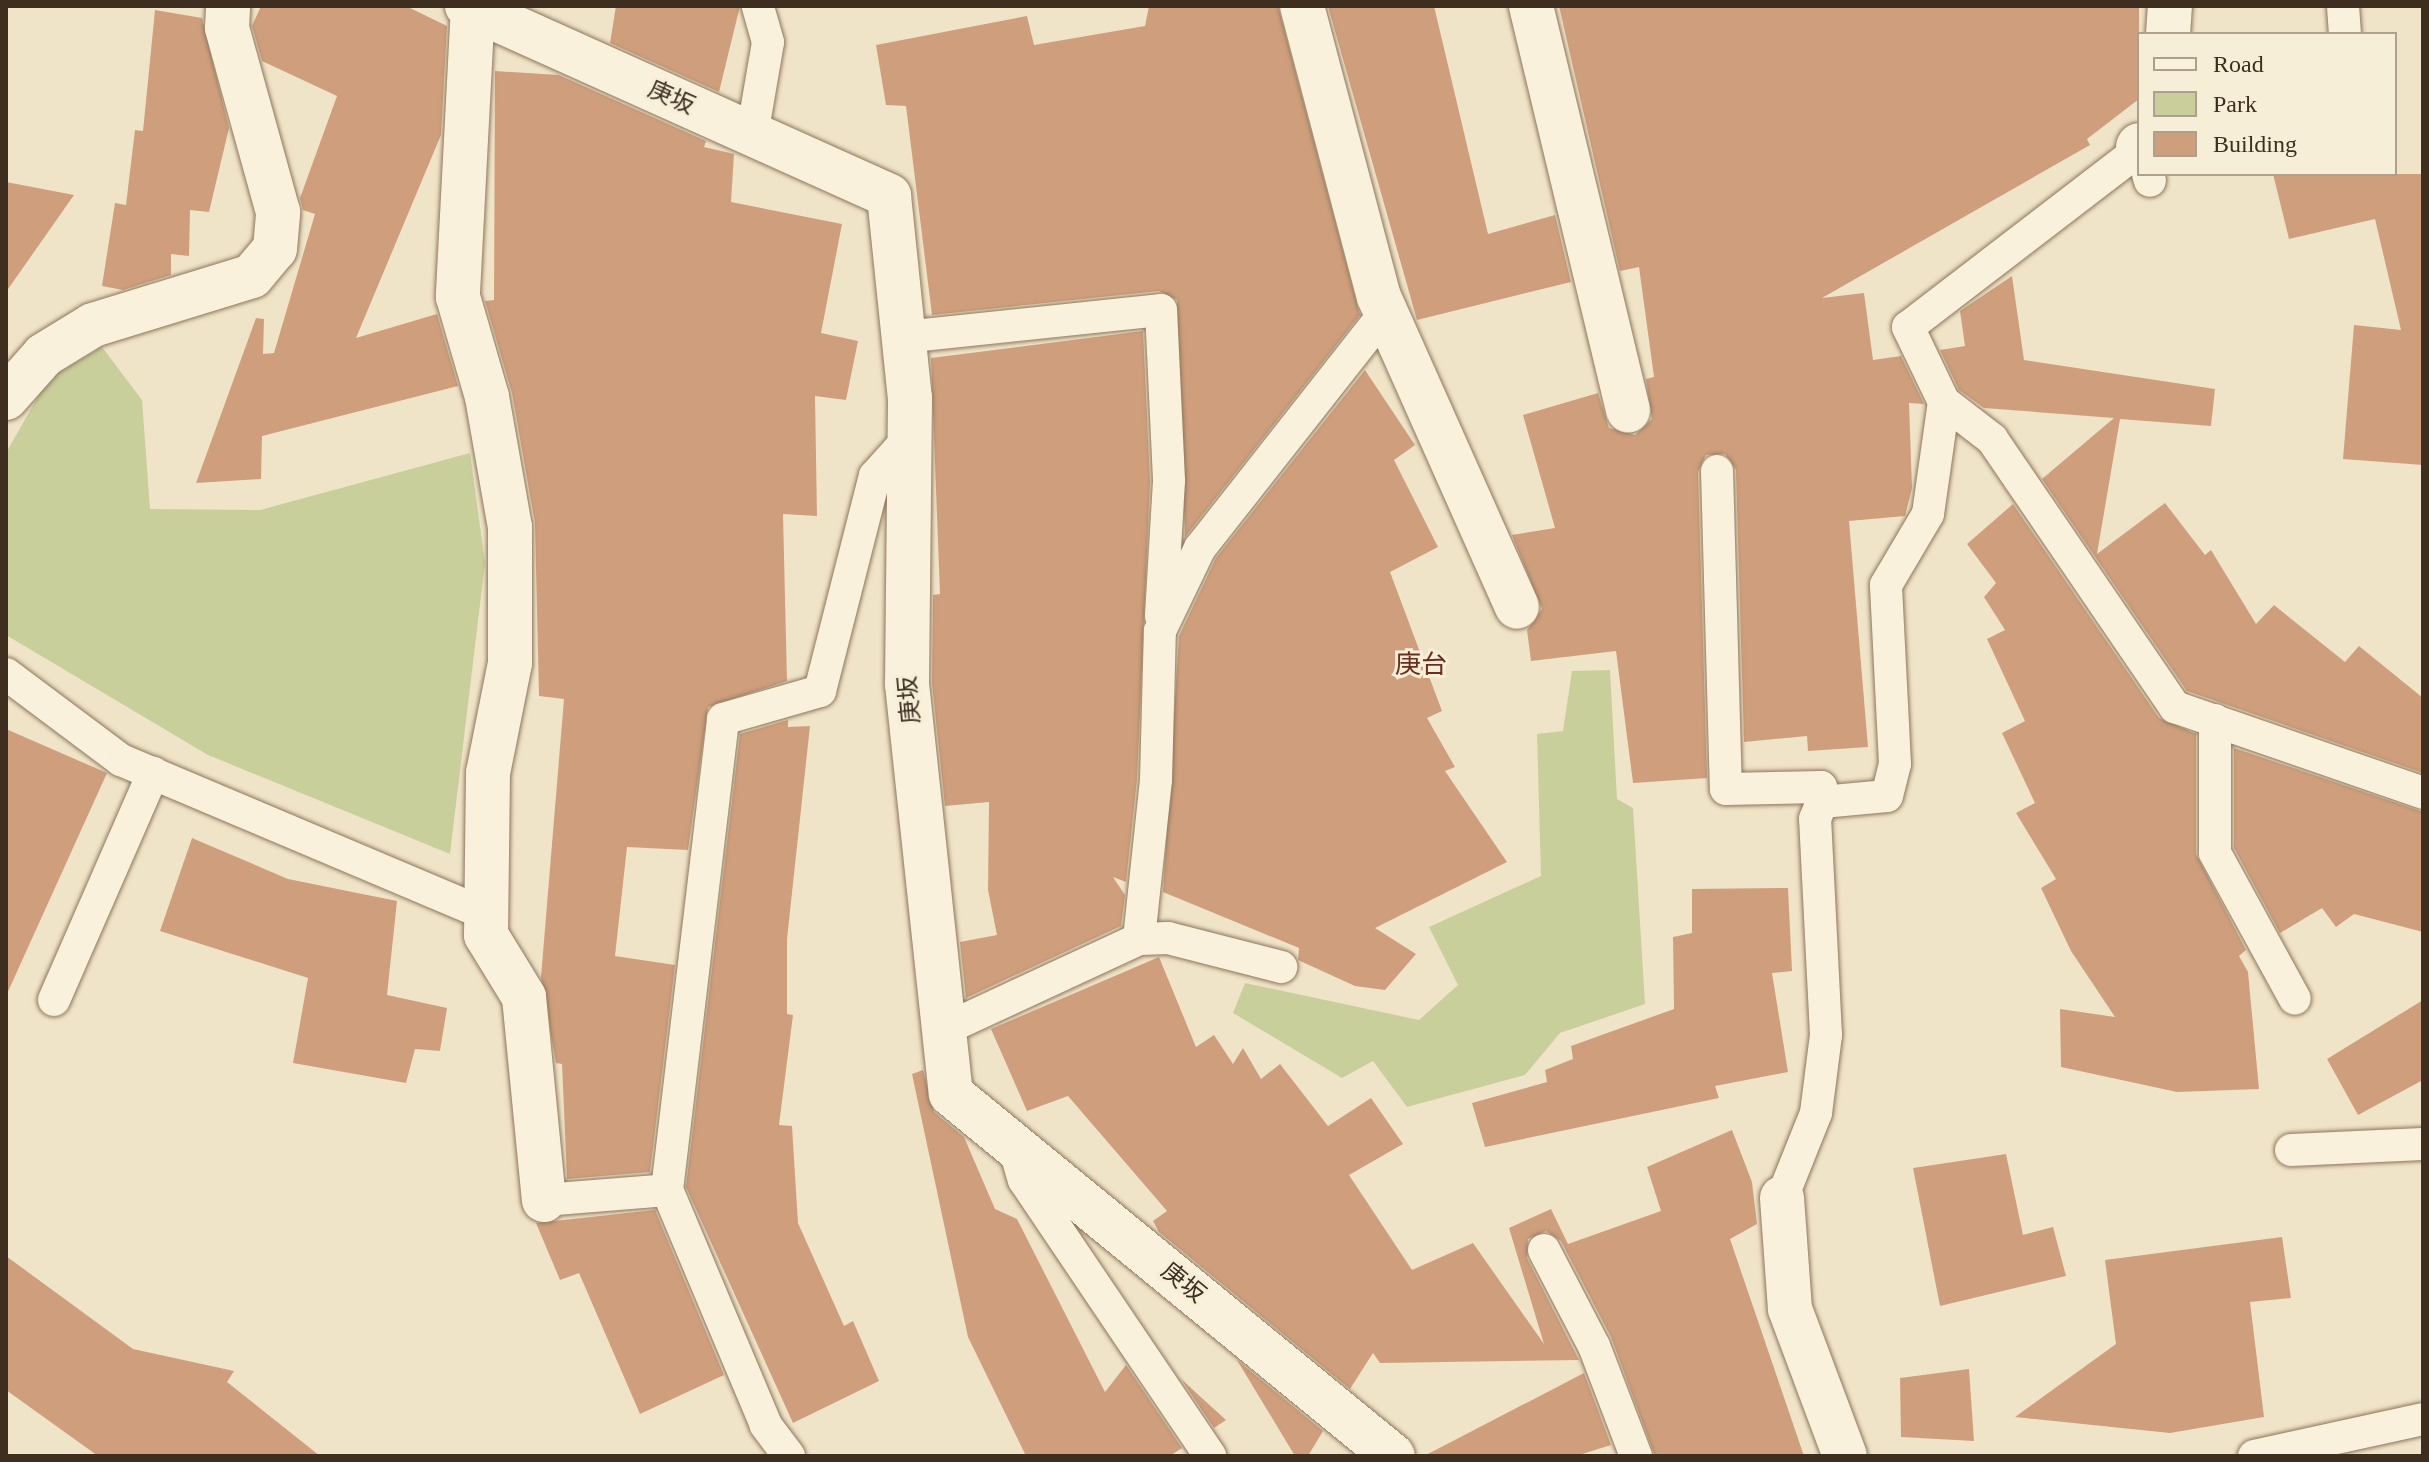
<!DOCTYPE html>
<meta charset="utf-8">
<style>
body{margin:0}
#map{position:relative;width:2429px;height:1462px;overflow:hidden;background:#f0e4c8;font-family:"Times New Roman","Noto Sans JP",serif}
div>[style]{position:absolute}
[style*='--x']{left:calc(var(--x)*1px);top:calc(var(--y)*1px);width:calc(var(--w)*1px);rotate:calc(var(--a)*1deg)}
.green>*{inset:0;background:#c9cf9b}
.building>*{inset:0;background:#cf9f7d}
.roads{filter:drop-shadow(0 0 2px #8d765c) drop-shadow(0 0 2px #8d765c)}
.service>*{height:32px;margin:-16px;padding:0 16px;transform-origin:16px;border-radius:16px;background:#faf1dc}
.minor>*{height:44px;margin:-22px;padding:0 22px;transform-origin:22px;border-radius:22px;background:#faf1dc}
span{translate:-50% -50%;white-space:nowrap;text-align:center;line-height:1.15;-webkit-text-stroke:6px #f7eed8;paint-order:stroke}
.street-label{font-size:24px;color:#3d2e20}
.neighbourhood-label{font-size:26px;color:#6b2e1e}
.frame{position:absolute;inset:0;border:8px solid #3d2e20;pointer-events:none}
.legend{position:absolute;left:2137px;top:32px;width:260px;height:144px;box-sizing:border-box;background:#f7eed8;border:2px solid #ada18e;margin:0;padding:10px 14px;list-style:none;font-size:24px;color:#3d2e20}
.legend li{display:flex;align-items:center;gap:16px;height:40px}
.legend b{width:40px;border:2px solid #ada18e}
</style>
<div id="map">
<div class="green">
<i style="clip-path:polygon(102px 347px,142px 400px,150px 509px,260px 510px,470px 453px,485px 563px,450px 854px,208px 755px,6px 635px,6px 453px,48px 379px)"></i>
<i style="clip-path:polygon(1610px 670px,1617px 799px,1633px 808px,1645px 1004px,1560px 1033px,1525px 1075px,1407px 1107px,1373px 1061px,1342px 1078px,1233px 1013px,1245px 983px,1419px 1020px,1458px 985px,1429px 927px,1541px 876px,1537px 734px,1563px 731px,1572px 671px)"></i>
</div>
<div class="building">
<i style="clip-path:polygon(261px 6px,406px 6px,447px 26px,441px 135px,356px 338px,437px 314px,458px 386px,262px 436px,261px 479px,196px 483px,256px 318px,264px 319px,263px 354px,274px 353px,315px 214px,303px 210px,300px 198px,337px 96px,262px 61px,252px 26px)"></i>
<i style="clip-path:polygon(616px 6px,740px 6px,719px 92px,610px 43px)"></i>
<i style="clip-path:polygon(1149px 6px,1278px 6px,1360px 315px,1185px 537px,1177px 300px,1159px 291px,932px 315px,906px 106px,886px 105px,876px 45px,1027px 16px,1034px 45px,1145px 26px)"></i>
<i style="clip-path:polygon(1328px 6px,1434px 6px,1488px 234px,1555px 215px,1571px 282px,1417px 320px)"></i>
<i style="clip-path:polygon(1559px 6px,2139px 6px,2139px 99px,2087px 139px,2090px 145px,1822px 298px,1864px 293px,1873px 360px,1901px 356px,1924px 404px,1909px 403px,1912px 488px,1905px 516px,1849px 521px,1868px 747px,1808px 751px,1807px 736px,1744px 742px,1736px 470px,1725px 454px,1706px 455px,1698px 472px,1707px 778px,1633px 783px,1616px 651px,1531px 661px,1527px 630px,1542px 609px,1512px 535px,1555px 528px,1523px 415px,1598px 393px,1609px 428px,1635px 435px,1652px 419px,1646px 379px,1654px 377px,1639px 267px,1620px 271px)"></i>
<i style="clip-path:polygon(155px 10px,202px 18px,229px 128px,209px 212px,190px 210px,189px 256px,171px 254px,171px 275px,123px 290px,102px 286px,115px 203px,126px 205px,135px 130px,143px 131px)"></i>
<i style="clip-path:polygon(495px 71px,559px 75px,706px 141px,704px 147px,734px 154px,731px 202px,842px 224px,821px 333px,858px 341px,846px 400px,815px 396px,817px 516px,783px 514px,787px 681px,708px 707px,688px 850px,627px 847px,615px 956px,675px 965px,650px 1172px,567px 1179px,562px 1064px,556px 1063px,541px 977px,564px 699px,539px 696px,535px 523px,512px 393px,485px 301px,494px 300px)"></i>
<i style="clip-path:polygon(2273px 174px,2423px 174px,2423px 465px,2343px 459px,2354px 325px,2401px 330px,2375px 219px,2289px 239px)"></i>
<i style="clip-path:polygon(6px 182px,74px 195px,6px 292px)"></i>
<i style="clip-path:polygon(2012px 276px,2024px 360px,2215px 389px,2211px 426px,2120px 419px,2097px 554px,2165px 503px,2205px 555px,2211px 550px,2256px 624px,2274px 605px,2345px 662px,2359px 646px,2423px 698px,2423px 773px,2187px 691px,2042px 479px,2114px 418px,1984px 408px,1959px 390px,1940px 350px,1965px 346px,1960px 311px)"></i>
<i style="clip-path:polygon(1143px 331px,1150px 481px,1137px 779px,1126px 882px,1113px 877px,1125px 895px,1121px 926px,966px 998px,960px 942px,997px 935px,988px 890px,989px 802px,945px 806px,932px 683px,933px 595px,940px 594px,931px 358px)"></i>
<i style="clip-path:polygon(1365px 370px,1415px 445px,1394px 460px,1438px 547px,1390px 572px,1442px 711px,1427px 718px,1455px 767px,1445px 771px,1507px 862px,1375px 928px,1416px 954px,1385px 990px,1355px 986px,1298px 960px,1299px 948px,1163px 892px,1179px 636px,1216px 558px)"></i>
<i style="clip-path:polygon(2013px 504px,2159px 718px,2196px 734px,2196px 854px,2246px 950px,2239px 956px,2248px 972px,2259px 1089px,2177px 1092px,2061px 1067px,2060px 1009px,2115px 1017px,2071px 951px,2041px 888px,2056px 879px,2016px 813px,2035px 803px,2002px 733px,2025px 721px,1987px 639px,2005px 630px,1984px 597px,1996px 583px,1967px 544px)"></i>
<i style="clip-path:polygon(788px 720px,788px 727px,810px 726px,787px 939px,787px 1014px,793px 1015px,779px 1125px,792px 1126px,798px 1223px,844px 1326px,853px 1321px,879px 1381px,793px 1423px,686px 1187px,740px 734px)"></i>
<i style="clip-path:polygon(6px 729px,107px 773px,6px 996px)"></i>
<i style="clip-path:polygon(2234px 748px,2423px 812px,2423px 932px,2354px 914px,2336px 927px,2322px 908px,2280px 933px,2234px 848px)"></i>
<i style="clip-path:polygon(192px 838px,288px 879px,397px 901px,387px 995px,447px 1008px,440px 1051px,415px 1049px,406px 1083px,293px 1063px,308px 978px,160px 931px)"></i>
<i style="clip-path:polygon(1788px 888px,1792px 971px,1772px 973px,1788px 1072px,1715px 1086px,1719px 1098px,1485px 1147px,1472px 1103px,1547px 1082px,1545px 1070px,1573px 1059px,1571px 1046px,1674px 1009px,1673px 937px,1692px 933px,1692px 889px)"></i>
<i style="clip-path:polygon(1159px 957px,1196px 1047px,1214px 1035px,1233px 1064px,1243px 1048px,1261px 1079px,1280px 1064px,1328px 1126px,1371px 1098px,1403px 1144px,1349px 1175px,1412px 1270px,1473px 1243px,1544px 1344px,1509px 1228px,1551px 1209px,1568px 1244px,1661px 1211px,1647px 1167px,1732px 1130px,1752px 1182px,1757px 1224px,1730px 1239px,1804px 1456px,1655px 1456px,1611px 1337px,1561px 1241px,1546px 1231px,1528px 1239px,1527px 1258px,1579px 1360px,1380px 1363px,1373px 1353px,1350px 1389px,1159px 1232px,1153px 1221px,1167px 1211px,1068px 1096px,1027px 1111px,991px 1029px)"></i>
<i style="clip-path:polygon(2423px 1000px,2423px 1080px,2358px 1115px,2327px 1059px)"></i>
<i style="clip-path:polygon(923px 1070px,934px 1112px,964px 1137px,995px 1209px,1017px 1219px,1105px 1392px,1126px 1365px,1182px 1448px,1170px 1456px,1026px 1456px,968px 1337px,912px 1074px)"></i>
<i style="clip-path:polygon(2006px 1154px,2023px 1235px,2053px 1227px,2066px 1276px,1940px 1306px,1913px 1168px)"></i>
<i style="clip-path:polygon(655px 1210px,724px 1375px,640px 1414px,579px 1273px,560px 1280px,536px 1223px)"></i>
<i style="clip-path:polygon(2282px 1237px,2291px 1298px,2250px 1302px,2264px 1417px,2170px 1433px,2015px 1417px,2116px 1344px,2105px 1260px)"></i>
<i style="clip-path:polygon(6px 1256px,133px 1349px,234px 1371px,227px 1382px,320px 1456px,98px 1456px,6px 1390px)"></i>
<i style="clip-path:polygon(1237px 1360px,1323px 1431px,1308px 1456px,1295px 1456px)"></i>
<i style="clip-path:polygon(1969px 1369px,1974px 1441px,1901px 1437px,1900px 1378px)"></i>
<i style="clip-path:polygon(1584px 1373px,1611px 1445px,1576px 1456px,1424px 1456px)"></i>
<i style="clip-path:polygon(1181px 1379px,1226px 1420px,1214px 1428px)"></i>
</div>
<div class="roads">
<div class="service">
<i style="--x:2343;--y:6;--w:26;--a:86"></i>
<i style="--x:752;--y:135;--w:94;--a:-80.2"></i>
<i style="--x:768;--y:42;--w:37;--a:-106"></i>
<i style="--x:2139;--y:150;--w:291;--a:142.5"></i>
<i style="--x:1908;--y:327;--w:83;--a:64.4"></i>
<i style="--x:1944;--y:402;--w:61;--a:37.6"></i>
<i style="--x:1992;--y:439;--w:325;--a:55.7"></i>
<i style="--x:2175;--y:707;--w:262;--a:19.1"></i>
<i style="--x:2148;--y:174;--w:7;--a:74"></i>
<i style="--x:904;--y:337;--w:258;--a:-6"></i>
<i style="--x:1161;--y:310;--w:171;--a:87.3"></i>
<i style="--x:1169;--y:481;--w:135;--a:93.4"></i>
<i style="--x:1717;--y:471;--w:318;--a:88.4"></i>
<i style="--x:1726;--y:789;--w:95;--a:-1.2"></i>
<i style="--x:1821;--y:787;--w:15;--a:86"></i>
<i style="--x:6;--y:674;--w:144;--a:36.8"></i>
<i style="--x:121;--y:760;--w:395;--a:22.9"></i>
<i style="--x:2215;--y:720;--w:133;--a:90"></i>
<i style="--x:2215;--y:853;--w:166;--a:61.3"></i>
<i style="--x:1139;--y:939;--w:29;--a:-2"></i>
<i style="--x:1168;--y:938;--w:117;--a:14.4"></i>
<i style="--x:54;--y:1000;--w:248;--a:-66.4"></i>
<i style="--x:945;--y:1029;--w:214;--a:-24.9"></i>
<i style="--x:1139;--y:939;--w:160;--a:-83.9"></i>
<i style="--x:1156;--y:780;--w:149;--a:-88.5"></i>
<i style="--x:1160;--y:631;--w:92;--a:-64.3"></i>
<i style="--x:1200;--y:548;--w:300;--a:-51.8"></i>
<i style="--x:1014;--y:1146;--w:35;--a:74"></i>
<i style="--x:1024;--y:1180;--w:333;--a:56"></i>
<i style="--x:2291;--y:1150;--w:132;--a:-2.6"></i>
<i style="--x:1782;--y:1198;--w:92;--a:-68.2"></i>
<i style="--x:1816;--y:1113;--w:79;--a:-82.7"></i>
<i style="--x:1826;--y:1035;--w:216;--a:-92.9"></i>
<i style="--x:1815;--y:819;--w:18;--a:-68"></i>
<i style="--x:1822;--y:802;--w:65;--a:-5.3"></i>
<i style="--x:1887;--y:796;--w:33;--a:-76"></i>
<i style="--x:1895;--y:764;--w:179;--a:-92.9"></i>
<i style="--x:1886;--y:585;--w:82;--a:-59.4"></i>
<i style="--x:1928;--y:514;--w:113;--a:-81.9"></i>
<i style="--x:544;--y:1200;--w:123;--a:-4.6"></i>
<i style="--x:1544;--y:1250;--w:108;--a:62.5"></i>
<i style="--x:1594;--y:1346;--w:118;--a:69.1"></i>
<i style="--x:789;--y:1456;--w:39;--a:-127"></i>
<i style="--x:766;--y:1425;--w:255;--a:-112.8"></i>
<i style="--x:667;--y:1190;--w:474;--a:-83.2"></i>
<i style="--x:723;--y:719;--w:101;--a:-16.1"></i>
<i style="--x:820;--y:691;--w:222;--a:-75.7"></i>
<i style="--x:875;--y:476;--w:52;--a:-48.1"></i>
<i style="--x:2254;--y:1456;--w:173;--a:-12.3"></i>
</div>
<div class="minor">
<i style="--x:467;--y:6;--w:463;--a:24.2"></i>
<i style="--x:889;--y:196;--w:203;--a:84.1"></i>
<i style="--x:910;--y:398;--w:286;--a:90.6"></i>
<i style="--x:907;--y:684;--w:412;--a:83.9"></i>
<i style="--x:951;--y:1094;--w:571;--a:39.32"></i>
<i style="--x:473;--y:6;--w:291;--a:93"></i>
<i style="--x:458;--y:297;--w:104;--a:73.8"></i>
<i style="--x:487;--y:397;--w:132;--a:80"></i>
<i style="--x:510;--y:527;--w:136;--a:90"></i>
<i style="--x:510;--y:663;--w:112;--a:101.3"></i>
<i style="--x:488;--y:773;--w:162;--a:90.7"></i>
<i style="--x:486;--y:935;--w:73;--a:58.5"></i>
<i style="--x:524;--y:997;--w:204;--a:84.4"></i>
<i style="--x:1302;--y:6;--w:301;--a:75.2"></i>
<i style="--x:1379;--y:297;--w:339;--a:66"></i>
<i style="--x:1531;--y:6;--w:416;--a:76.5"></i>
<i style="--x:2168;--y:34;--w:28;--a:-86"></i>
<i style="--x:2138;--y:147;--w:2;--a:-63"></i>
<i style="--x:6;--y:398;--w:57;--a:-48.5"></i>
<i style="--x:44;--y:355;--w:57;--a:-31.5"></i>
<i style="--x:93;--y:325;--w:166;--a:-17.1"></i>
<i style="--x:252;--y:276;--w:35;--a:-50"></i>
<i style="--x:275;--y:249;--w:37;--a:-85"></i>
<i style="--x:278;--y:212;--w:191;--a:-105.5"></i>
<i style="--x:227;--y:28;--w:22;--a:-87"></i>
<i style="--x:1782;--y:1198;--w:111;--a:85.9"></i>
<i style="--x:1790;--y:1309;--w:157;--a:69.5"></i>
</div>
</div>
<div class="street-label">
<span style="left:671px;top:98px;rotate:24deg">庚坂</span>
<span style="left:910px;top:700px;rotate:-95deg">庚坂</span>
<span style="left:1183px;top:1283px;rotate:39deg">庚坂</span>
</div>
<div class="neighbourhood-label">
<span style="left:1421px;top:665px">庚台</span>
</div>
<div class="frame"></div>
<ul class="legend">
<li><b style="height:10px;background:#faf1dc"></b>Road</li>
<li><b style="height:22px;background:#c9cf9b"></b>Park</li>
<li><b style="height:22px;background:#cf9f7d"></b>Building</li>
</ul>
</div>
